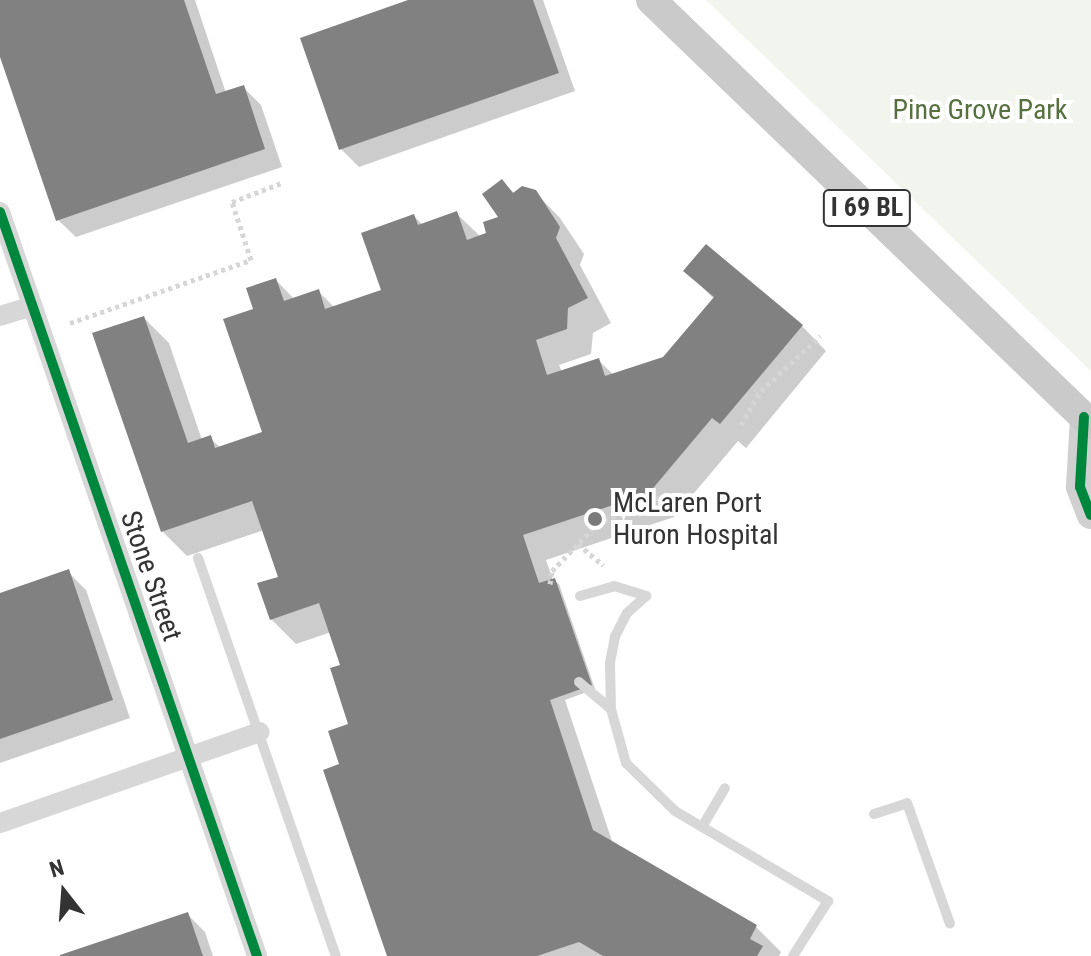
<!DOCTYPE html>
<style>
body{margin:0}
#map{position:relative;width:1091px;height:956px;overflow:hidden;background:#fff;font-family:"Roboto Condensed",sans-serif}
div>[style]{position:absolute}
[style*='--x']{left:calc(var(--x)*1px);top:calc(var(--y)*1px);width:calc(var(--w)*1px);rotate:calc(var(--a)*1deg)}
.green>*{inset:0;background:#f1f5ed}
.shadow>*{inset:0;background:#0003}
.building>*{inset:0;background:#818181}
.path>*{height:5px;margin-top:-2.5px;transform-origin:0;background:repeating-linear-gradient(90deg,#d6d6d6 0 4px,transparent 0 8px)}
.lane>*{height:10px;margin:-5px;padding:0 5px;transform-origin:5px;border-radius:5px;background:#d7d7d7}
.street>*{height:20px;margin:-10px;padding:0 10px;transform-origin:10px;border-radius:10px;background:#d7d7d7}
.secondary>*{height:28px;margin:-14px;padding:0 14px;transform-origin:14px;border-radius:14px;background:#d0d0d0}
.primary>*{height:30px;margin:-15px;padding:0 15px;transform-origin:15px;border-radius:15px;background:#cacaca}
.cycleway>*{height:10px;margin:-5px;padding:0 5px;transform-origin:5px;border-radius:5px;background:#00873e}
.dots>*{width:22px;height:22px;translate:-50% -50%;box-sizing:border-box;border:4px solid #fff;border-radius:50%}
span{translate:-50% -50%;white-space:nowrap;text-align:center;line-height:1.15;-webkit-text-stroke:8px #fff;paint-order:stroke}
.shield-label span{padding:2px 6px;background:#fff;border:2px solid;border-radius:6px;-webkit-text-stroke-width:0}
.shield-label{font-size:26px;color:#333;font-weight:700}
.park-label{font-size:28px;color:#56703f}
.poi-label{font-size:28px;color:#333}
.left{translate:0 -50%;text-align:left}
.street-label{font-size:28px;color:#333}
.north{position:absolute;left:24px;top:852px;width:80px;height:80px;-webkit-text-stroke:6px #fff;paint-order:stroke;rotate:343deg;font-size:22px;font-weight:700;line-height:32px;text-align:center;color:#333}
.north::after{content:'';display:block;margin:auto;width:28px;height:36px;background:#333;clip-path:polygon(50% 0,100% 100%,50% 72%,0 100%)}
</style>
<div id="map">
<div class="green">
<i style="clip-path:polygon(706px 0,1091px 0,1091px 371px)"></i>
</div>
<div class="shadow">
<i style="clip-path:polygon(0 0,195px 0,226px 93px,243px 87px,261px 105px,282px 167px,76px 237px,58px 220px,0 50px)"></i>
<i style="clip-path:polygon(414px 0,543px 0,575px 91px,359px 167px,341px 149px)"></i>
<i style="clip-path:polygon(502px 181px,515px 194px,535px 192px,560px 218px,584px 254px,580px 265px,611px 323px,593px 333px,591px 354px,559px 365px,562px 372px,598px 360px,614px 375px,665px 358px,714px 299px,686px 271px,802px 326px,826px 351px,746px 448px,738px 441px,674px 517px,546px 560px,553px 580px,559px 584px,595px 689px,565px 700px,613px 844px,756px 927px,781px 952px,779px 956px,389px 956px,342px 766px,351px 725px,343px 666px,331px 632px,296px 644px,271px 619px,281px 578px,264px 530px,187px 556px,162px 531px,144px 318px,169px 343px,202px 440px,210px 438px,221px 448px,264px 433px,256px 310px,276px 280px,294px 299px,318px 291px,335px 308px,383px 292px,414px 216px,423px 225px,457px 214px,481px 237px,489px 235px,502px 218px)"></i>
<i style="clip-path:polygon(68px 572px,86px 590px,130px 718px,0 763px,0 595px)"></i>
<i style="clip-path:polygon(187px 914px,205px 932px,213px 956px,65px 956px)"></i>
</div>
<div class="building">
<i style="clip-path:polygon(0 0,184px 0,216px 94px,244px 85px,265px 149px,56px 221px,0 57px)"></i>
<i style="clip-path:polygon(408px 0,533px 0,559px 73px,339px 150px,300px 38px)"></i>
<i style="clip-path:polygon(502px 179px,513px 193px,522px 186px,536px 190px,560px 227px,556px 238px,588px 298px,568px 308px,567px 329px,536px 340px,547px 375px,599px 358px,605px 376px,663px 357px,714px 297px,683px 271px,706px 244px,803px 325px,720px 424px,712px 418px,649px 493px,523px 535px,539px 583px,555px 578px,592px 685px,550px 700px,593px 830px,757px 925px,750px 939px,763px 946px,757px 956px,603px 956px,579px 942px,537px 956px,387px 956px,323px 770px,339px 764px,328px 731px,348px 724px,330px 668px,340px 665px,319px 603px,270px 620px,257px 583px,278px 577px,252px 501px,161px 532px,92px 333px,144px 316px,188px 443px,211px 435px,215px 448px,262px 432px,223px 319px,253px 309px,246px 288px,276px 278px,284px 301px,319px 289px,325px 309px,381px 290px,361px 233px,414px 214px,418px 225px,457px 211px,467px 240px,486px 233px,483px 222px,498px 217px,482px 194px)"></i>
<i style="clip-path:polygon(69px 569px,113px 700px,0 739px,0 593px)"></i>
<i style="clip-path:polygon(188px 912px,203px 956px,60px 956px,60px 955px)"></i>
</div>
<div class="path">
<i style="--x:70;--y:323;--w:192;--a:-19.2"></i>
<i style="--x:251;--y:260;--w:61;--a:-108.1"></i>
<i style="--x:232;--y:202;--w:56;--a:-21"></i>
<i style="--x:741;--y:425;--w:39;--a:-60"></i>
<i style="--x:761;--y:391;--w:81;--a:-43"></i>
<i style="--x:578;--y:544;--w:33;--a:40"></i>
<i style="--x:550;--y:584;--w:13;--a:-81"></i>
<i style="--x:552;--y:571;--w:65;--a:-46.2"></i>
<i style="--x:597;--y:524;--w:77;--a:-22.9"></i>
</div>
<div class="lane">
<i style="--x:198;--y:558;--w:421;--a:70.9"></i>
<i style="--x:580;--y:596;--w:35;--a:-16"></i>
<i style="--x:614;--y:586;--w:34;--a:17"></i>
<i style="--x:646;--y:596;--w:25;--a:138"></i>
<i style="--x:627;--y:613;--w:27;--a:117"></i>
<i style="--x:615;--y:637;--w:26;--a:101"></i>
<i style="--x:610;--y:663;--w:46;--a:88.8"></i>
<i style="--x:611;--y:709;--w:56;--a:74.5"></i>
<i style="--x:626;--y:763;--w:69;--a:44.4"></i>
<i style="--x:675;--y:811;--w:178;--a:30.5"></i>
<i style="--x:828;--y:901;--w:65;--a:122.5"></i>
<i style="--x:579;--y:682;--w:42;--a:40.2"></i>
<i style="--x:874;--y:814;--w:35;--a:-18"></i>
<i style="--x:907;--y:803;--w:128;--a:70.4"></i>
<i style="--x:702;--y:827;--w:45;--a:-59.5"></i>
</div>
<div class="street">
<i style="--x:0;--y:212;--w:787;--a:70.94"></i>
<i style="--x:0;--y:316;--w:34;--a:-17"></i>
<i style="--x:0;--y:823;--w:275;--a:-19.3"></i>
</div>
<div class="secondary">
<i style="--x:1084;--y:417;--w:70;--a:93.3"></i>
<i style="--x:1080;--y:487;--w:30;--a:69"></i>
</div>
<div class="primary">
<i style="--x:651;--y:0;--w:611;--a:43.94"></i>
</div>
<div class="cycleway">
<i style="--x:0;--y:212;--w:787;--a:70.94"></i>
<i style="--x:1084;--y:417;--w:70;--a:93.3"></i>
<i style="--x:1080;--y:487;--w:30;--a:69"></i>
</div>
<div class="dots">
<i style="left:595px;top:519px;background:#7a7a7a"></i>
</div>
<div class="shield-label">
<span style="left:867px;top:208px">I 69 BL</span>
</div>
<div class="park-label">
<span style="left:980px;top:110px">Pine Grove Park</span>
</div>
<div class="poi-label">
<span class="left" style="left:613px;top:519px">McLaren Port<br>Huron Hospital</span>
</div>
<div class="street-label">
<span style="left:151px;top:576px;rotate:71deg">Stone Street</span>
</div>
<div class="north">N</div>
</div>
